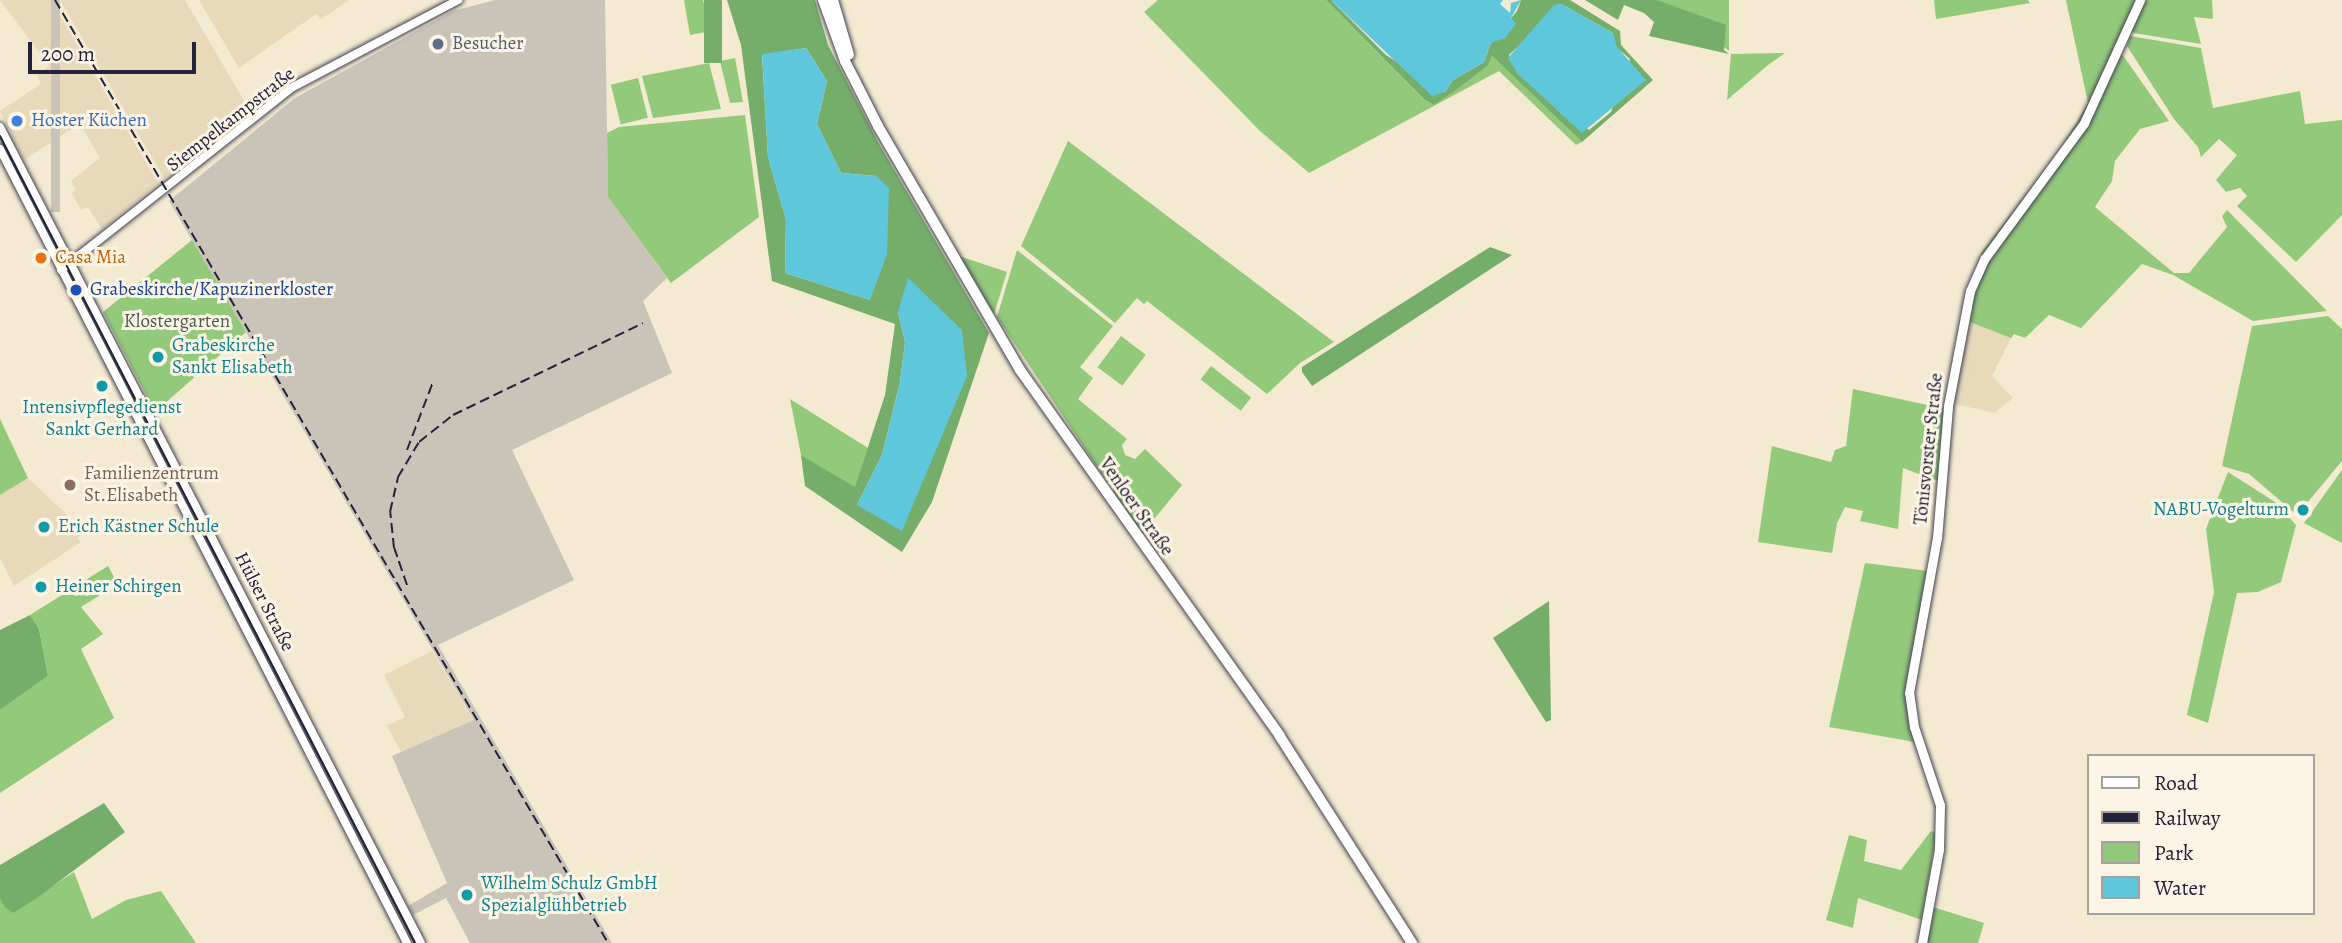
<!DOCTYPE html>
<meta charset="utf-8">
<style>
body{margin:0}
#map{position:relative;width:2342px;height:943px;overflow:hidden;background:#f4ead1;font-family:Alegreya,serif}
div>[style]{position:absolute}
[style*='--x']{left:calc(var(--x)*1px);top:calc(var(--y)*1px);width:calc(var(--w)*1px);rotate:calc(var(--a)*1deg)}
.built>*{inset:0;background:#e8d9ba}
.industrial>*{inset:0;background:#c9c3b8;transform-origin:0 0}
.green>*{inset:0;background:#92c97b;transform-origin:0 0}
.forest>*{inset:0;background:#75ad6b;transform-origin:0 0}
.water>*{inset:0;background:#5fc7dc}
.roads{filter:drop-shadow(0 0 2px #424052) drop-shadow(0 0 2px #424052)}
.tertiary>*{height:8px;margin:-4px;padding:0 4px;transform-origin:4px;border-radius:4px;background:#fff}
.secondary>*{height:9px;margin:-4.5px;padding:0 4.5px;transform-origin:4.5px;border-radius:4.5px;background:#fff}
.primary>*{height:10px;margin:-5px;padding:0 5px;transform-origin:5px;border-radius:5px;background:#fff}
.tram>*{height:2px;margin:-1px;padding:0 1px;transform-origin:1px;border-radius:1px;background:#22223b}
.rail>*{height:2px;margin-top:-1px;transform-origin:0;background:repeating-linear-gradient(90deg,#22223b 0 10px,transparent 0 15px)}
.dots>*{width:19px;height:19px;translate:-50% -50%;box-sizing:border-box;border:4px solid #fcf5e5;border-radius:50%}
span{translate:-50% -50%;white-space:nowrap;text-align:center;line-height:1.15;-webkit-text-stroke:6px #fcf5e5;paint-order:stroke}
.service-label{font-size:19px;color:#4e5e75}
.left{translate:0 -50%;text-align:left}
.street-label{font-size:19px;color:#22223b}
.shop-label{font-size:19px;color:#366cbe}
.food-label{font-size:19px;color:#c56008}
.transit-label{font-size:19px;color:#164399}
.park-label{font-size:19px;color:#495c51}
.culture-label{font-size:19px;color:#0d838f}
.right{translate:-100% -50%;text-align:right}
.education-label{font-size:19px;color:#785e54}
.legend{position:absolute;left:2087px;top:754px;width:228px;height:161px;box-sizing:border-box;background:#fcf5e5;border:2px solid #a5a1a1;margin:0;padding:9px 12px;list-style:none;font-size:21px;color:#22223b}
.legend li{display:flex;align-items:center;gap:14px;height:35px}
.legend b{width:35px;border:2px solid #a5a1a1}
.scale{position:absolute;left:28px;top:42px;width:168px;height:32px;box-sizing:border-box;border:4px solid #22223b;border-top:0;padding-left:9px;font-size:21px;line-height:24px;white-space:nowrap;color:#22223b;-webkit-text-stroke:5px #fcf5e5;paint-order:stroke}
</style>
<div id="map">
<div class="built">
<i style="clip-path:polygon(0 0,51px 0,158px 183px,102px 229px,88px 207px,81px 210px,72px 193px,76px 190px,71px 181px,100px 158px,80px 124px,24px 160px,0 111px,41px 84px,37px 75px,49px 66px)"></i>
<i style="clip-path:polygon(60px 0,185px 0,246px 104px,244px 113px,164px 178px)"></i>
<i style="clip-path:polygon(199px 0,350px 0,321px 19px,316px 14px,239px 68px)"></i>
<i style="clip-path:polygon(1967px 321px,2011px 338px,1992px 376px,2013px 398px,1994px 413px,1951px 403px)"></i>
<i style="clip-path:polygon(28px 478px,83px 530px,78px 538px,81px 542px,14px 586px,0 558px,0 495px)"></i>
<i style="clip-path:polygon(432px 651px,474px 721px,401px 752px,387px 726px,405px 717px,384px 675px)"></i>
</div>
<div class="industrial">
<i style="left:51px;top:0;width:9px;height:212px"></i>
<i style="clip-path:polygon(495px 0,605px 0,608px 197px,667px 278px,643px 301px,672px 373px,512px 450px,574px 580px,438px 645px,612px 943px,470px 943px,446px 898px,413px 915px,408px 906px,447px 883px,392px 756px,474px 720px,169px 201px,295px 98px,453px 11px)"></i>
</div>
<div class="green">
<i style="clip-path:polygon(684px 0,703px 0,711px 31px,690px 35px)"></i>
<i style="clip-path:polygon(1158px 0,1326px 0,1425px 100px,1434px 105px,1492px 56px,1582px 142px,1576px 145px,1499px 71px,1309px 173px,1259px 130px,1144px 12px)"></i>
<i style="clip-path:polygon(1657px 0,1729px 0,1729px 51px,1678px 9px)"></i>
<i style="clip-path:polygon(1934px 0,2028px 0,2030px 3px,1936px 19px)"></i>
<i style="clip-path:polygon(2066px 0,2137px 0,2082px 122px,1983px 258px,1981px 253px,2059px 151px,2088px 103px)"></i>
<i style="clip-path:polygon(2142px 0,2212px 0,2213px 19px,2194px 17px,2201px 44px,2134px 33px,2131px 30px)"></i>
<i style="clip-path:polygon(2130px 36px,2201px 48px,2213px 108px,2300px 91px,2305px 124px,2342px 120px,2342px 215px,2296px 262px,2237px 206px,2247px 196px,2240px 188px,2226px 192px,2216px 180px,2237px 155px,2219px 139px,2201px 157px,2198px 147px,2174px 119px,2127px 46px)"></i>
<i style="clip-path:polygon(1785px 53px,1768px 65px,1727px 100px,1731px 54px)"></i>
<i style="clip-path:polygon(2122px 54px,2169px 121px,2140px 129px,2115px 161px,2112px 181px,2095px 207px,2174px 273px,2189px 273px,2227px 227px,2222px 216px,2227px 210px,2327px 311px,2253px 321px,2173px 275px,2142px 264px,2081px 328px,2049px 315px,2025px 338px,2014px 334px,2011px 338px,1967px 321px,1984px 265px,2082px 132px)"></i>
<i style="clip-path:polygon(735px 58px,743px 102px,730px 103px,720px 61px)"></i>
<i style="clip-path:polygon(709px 63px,721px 109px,653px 118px,642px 76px)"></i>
<i style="left:638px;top:78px;width:41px;height:28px;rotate:76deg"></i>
<i style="clip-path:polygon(745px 115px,759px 217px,671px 283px,608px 197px,607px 133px,619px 127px)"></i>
<i style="clip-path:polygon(1068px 141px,1334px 342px,1300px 363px,1267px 394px,1147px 301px,1144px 304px,1137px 298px,1115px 323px,1021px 246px)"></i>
<i style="clip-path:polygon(192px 240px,246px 332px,155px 412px,103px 312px)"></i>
<i style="clip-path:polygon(1017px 250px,1113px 326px,1080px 367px,1093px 378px,1078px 399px,1127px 439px,1122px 445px,1125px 455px,1135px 459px,1145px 449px,1182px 485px,1142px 534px,997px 317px)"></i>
<i style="clip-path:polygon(959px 256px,1007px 272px,994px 314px)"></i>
<i style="clip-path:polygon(2328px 316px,2342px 329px,2342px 461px,2297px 515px,2249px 474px,2222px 466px,2252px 326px)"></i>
<i style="left:1121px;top:336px;width:31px;height:39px;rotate:37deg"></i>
<i style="left:1211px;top:366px;width:51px;height:17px;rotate:38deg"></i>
<i style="clip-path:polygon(1853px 389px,1946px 409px,1941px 482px,1903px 468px,1898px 529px,1860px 521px,1863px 511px,1845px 507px,1837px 523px,1832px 553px,1758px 542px,1772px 446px,1831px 462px,1835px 450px,1846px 446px)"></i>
<i style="clip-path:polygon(790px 399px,868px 448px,855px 488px,801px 455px)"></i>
<i style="clip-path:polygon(0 419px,28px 478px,0 495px)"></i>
<i style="clip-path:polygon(2342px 470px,2342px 543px,2304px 523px)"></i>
<i style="clip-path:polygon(2228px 472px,2275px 502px,2296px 525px,2281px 582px,2258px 592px,2237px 593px,2208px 723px,2187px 715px,2214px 592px,2206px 529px)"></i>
<i style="clip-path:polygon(1865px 563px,1928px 571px,1906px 684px,1915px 742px,1829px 727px)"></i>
<i style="clip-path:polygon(108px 566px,118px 584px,81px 607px,103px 634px,81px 649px,114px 718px,0 793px,0 710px,48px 676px,39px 629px,30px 615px)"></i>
<i style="clip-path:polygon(1931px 831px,1936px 834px,1922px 920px,1858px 898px,1853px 928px,1826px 920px,1849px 835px,1867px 840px,1864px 861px,1901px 870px)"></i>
<i style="clip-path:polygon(74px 872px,92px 919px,126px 900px,161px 891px,196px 943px,0 943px,0 899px,13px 912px)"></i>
<i style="clip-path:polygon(1933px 907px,1984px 923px,1978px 943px,1926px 943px)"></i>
</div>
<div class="forest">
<i style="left:704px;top:0;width:18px;height:63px"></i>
<i style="clip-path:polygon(evenodd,727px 0,815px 0,828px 45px,878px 142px,989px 333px,932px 502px,902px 552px,805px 486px,801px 455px,855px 487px,885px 395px,895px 324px,772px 281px,741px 45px,727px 0,806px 48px,827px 81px,817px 124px,841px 173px,876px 176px,870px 300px,785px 273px,786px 220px,768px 157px,762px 55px,806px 48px,727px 0,898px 312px,967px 376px,857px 505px,882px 455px,900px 382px,905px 342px,898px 312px)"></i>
<i style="clip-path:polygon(evenodd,1326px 0,1331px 0,1386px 55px,1445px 92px,1453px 80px,1484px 62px,1491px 43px,1517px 11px,1521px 0,1570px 0,1620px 31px,1621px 45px,1653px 80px,1582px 142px,1492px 56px,1487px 66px,1453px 92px,1434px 105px,1425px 100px,1326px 0,1561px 4px,1613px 33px,1616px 47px,1630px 59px,1611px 112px,1589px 130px,1518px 74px,1509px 55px,1543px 23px,1554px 6px,1561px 4px)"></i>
<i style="clip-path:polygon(1585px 0,1657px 0,1726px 25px,1724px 50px,1729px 54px,1649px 36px,1654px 22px,1644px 13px,1624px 5px,1618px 20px)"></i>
<i style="clip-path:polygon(1490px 247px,1512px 255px,1312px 386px,1302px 372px,1302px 367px)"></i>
<i style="clip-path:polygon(1549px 601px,1551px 720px,1546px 722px,1493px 638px)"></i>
<i style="clip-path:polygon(30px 615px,39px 629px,48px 676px,0 710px,0 630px)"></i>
<i style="clip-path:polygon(104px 803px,125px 832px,37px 898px,13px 913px,5px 907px,0 899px,0 865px)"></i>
</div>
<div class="water">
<i style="clip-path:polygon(1331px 0,1503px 0,1500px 4px,1510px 13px,1511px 3px,1521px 0,1511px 18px,1516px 24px,1505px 38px,1491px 43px,1484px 62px,1453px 80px,1445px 92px,1432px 96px)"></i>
<i style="clip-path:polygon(1561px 4px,1613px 33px,1617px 47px,1646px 80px,1582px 133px,1518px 74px,1508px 58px,1554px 5px)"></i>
<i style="clip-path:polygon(806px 48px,827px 81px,817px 124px,841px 173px,876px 176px,889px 188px,887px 254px,870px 300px,785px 273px,786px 220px,768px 157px,762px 54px)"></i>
<i style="clip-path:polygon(908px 278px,962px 330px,967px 376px,902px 531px,857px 505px,882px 455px,900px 382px,905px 342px,898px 312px)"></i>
</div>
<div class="roads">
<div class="tertiary">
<i style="--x:0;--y:127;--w:918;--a:62.71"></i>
<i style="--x:0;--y:149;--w:892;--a:62.86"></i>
<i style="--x:61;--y:270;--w:295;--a:-38.3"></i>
<i style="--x:293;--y:87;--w:187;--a:-27.8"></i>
</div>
<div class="secondary">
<i style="--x:1922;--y:943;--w:96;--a:-79.7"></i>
<i style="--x:1939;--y:849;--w:44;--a:-88.7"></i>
<i style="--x:1940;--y:805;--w:82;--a:-108.4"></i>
<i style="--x:1914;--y:727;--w:34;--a:-98"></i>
<i style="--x:1909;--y:693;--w:158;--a:-79.8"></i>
<i style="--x:1937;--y:538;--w:132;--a:-85.2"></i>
<i style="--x:1948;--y:406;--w:117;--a:-79.2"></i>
<i style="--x:1970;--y:291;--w:36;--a:-66"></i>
<i style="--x:1985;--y:258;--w:167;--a:-53.7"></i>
<i style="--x:2084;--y:123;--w:135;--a:-65.5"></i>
</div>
<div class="primary">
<i style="--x:823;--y:0;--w:65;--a:70.2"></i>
<i style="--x:845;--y:61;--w:73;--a:63.1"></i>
<i style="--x:878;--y:126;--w:282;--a:59.8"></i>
<i style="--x:1020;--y:370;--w:448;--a:54.6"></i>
<i style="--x:1279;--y:735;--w:247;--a:57.4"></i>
<i style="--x:833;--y:0;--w:57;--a:73.8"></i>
</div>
</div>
<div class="tram">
<i style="--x:0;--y:136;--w:907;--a:62.79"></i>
</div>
<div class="rail">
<i style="--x:55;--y:0;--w:1093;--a:59.61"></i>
<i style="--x:407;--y:450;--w:73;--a:-69.1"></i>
<i style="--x:407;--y:585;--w:39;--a:-109"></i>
<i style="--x:394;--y:548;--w:36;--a:-96"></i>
<i style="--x:390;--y:512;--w:36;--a:-77"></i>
<i style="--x:398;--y:477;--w:41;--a:-59"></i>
<i style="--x:419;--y:442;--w:43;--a:-38.5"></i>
<i style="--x:453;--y:415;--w:211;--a:-25.8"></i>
</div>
<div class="dots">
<i style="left:438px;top:44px;background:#5c6f8a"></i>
<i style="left:17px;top:121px;background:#3f7fe0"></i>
<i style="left:41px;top:258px;background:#e8710a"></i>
<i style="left:76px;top:290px;background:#1a4fb4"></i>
<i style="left:158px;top:357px;background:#0f9aa8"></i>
<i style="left:102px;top:386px;background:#0f9aa8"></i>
<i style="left:70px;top:485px;background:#8d6e63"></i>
<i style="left:2303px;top:510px;background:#0f9aa8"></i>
<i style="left:44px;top:527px;background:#0f9aa8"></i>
<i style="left:41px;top:587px;background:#0f9aa8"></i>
<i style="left:467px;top:895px;background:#0f9aa8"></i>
</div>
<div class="service-label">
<span class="left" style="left:452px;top:44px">Besucher</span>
</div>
<div class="street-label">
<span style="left:231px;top:120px;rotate:-38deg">Siempelkampstraße</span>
<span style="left:1929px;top:449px;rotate:-84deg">Tönisvorster Straße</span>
<span style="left:1136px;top:507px;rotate:55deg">Venloer Straße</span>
<span style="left:264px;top:602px;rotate:63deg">Hülser Straße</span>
</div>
<div class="shop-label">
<span class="left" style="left:31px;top:121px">Hoster Küchen</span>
</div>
<div class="food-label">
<span class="left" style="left:55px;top:258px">Casa Mia</span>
</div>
<div class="transit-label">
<span class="left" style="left:90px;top:290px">Grabeskirche/Kapuzinerkloster</span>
</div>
<div class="park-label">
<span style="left:177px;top:322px">Klostergarten</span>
</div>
<div class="culture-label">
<span class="left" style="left:172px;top:357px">Grabeskirche<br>Sankt Elisabeth</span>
<span style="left:102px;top:419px">Intensivpflegedienst<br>Sankt Gerhard</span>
<span class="right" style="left:2289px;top:510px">NABU-Vogelturm</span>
<span class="left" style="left:58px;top:527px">Erich Kästner Schule</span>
<span class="left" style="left:55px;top:587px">Heiner Schirgen</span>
<span class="left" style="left:481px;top:895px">Wilhelm Schulz GmbH<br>Spezialglühbetrieb</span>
</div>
<div class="education-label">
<span class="left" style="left:84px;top:485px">Familienzentrum<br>St.Elisabeth</span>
</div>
<ul class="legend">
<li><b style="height:9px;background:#fff"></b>Road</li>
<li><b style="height:9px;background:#22223b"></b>Railway</li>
<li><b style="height:19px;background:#92c97b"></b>Park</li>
<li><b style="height:19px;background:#5fc7dc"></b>Water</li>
</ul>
<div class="scale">200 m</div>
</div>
